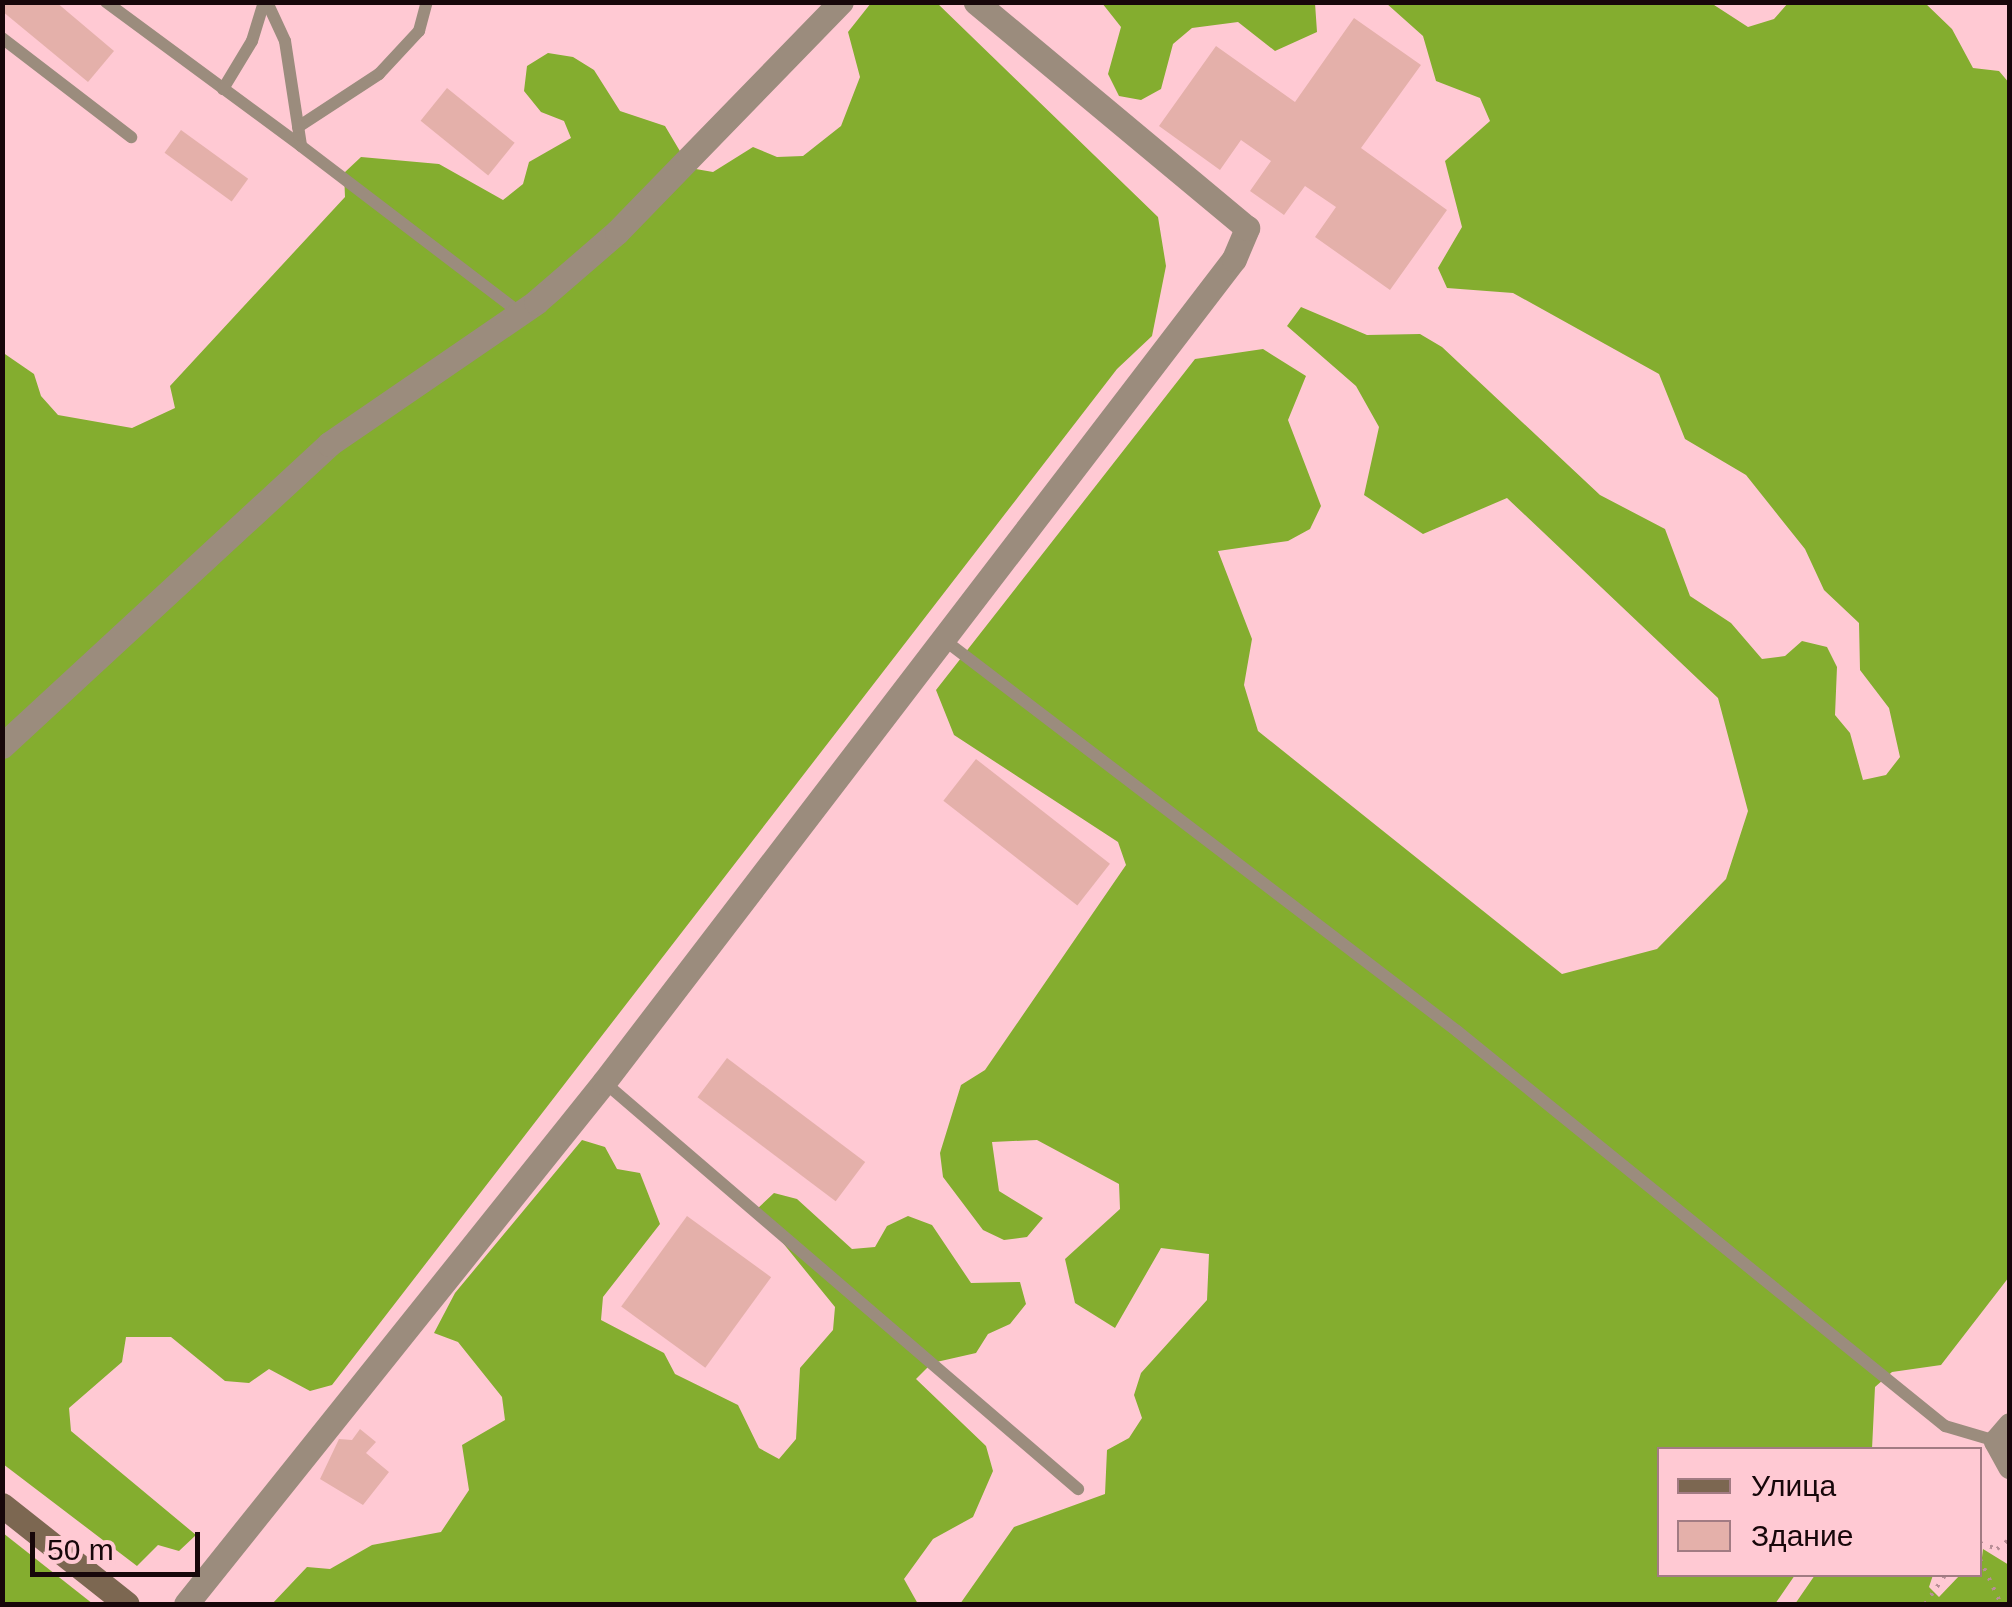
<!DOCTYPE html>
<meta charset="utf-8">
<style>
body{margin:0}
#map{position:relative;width:2012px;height:1607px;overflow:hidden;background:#ffc9d3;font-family:Helvetica,sans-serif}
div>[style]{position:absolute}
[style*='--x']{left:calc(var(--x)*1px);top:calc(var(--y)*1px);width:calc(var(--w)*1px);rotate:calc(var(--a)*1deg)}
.forest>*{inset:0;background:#84ad2f}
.building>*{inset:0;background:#e4b0aa;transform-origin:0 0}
.path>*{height:4px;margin-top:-2px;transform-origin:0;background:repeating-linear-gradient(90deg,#b88e96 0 2.5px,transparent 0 10.5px)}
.lane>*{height:12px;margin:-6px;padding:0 6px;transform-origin:6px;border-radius:6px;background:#9b8c7d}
.street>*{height:25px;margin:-12.5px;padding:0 12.5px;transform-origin:12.5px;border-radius:12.5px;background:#9b8c7d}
.secondary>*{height:25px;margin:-12.5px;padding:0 12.5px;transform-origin:12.5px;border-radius:12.5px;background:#7c6751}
span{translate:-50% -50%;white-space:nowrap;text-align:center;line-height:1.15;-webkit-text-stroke:8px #ffc9d3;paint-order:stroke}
.frame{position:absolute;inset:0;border:5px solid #17070a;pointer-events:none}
.legend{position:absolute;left:1657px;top:1447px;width:325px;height:130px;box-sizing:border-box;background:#ffc9d3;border:2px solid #a27b83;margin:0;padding:12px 18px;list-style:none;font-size:30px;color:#17070a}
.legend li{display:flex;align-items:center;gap:20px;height:50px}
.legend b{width:50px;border:2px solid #a27b83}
.scale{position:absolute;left:30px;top:1532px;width:170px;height:45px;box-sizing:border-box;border:5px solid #17070a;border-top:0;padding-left:12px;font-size:30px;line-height:35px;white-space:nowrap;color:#17070a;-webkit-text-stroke:8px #ffc9d3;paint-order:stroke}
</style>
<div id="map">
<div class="forest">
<i style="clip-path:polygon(871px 3px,937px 3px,1158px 217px,1166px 266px,1152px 336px,1117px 369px,332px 1385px,310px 1391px,269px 1369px,249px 1383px,225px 1381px,171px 1337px,126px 1337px,122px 1362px,69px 1408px,71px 1431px,196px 1535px,179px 1551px,158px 1545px,137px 1566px,3px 1464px,2px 352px,34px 374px,41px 396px,58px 415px,132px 428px,175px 408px,170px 386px,345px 197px,344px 173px,361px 157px,439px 164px,503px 200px,523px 184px,529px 162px,571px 138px,564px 121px,541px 112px,524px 91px,527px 66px,548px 53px,573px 57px,594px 70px,620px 111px,665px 126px,690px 168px,713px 172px,753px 147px,777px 157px,803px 156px,841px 126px,860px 77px,848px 32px)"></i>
<i style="clip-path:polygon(1102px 3px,1315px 3px,1317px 32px,1275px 51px,1238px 22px,1192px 28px,1173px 44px,1161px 89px,1141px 100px,1119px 96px,1108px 74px,1121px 27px)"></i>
<i style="clip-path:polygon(1386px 3px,1711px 3px,1748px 27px,1774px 19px,1788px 3px,1925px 3px,1952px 29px,1973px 68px,1999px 71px,2010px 84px,2009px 1277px,1941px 1365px,1892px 1372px,1875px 1387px,1872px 1449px,1660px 1450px,1660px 1574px,1795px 1575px,1775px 1604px,960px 1604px,1014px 1527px,1105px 1494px,1107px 1450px,1129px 1438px,1142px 1418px,1134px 1395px,1141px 1373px,1207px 1300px,1209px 1254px,1161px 1248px,1115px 1328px,1075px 1303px,1065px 1259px,1120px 1209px,1119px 1184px,1037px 1140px,992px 1142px,999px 1191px,1043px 1218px,1027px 1237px,1004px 1240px,983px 1230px,943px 1177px,940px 1153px,961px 1085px,985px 1070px,1126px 865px,1118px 842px,954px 735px,936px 690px,1195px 359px,1263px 349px,1306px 376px,1288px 420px,1321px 506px,1310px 529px,1288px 541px,1218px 551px,1252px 639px,1244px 685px,1258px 731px,1562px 974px,1657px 949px,1726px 879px,1748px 811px,1718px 698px,1507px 498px,1423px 534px,1364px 495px,1379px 427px,1356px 386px,1287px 326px,1301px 307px,1367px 335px,1420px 334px,1442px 347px,1600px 495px,1665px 529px,1690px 596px,1731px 623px,1762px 659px,1785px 656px,1802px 641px,1827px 647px,1837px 667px,1835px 715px,1850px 733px,1863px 780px,1886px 775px,1900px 757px,1889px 708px,1860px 670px,1859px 623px,1824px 590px,1805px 549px,1746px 475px,1685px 439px,1659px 374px,1513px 293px,1447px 288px,1438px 268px,1462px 227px,1445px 161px,1490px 121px,1480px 98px,1436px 81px,1423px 36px)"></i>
<i style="clip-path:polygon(582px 1140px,605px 1147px,617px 1169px,640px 1173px,660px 1224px,603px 1297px,601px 1320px,664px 1353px,675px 1374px,738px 1405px,759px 1448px,779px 1459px,796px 1439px,800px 1368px,833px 1330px,835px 1307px,756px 1210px,774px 1193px,797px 1199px,852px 1249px,875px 1247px,887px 1226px,908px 1216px,932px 1225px,971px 1283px,1020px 1282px,1026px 1304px,1010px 1324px,988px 1334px,976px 1353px,932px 1363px,916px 1379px,986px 1446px,993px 1471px,973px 1517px,933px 1539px,904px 1579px,918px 1604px,272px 1604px,307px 1567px,330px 1569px,372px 1545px,441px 1532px,469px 1490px,462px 1445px,505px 1420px,502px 1397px,458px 1342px,434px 1333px,455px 1293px)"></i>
<i style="clip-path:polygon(3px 1533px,93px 1604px,3px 1604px)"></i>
<i style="clip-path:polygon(1983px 1549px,2009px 1565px,2009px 1604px,1795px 1604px,1815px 1575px,1933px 1575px,1929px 1587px,1939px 1597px,1960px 1575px,1980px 1574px)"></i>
</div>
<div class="building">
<i style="clip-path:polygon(2px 2px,56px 2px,114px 51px,88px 82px,2px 11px)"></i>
<i style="clip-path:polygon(1354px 18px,1421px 65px,1361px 148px,1447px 210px,1390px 290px,1315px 237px,1336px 207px,1305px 186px,1284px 215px,1250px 191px,1271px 161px,1241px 140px,1220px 170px,1159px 126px,1216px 46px,1295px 102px)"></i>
<i style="left:447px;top:88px;width:87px;height:42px;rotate:39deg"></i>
<i style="left:181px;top:130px;width:83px;height:28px;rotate:36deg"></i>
<i style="left:976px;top:759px;width:170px;height:53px;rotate:38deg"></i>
<i style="left:727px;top:1058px;width:173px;height:49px;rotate:37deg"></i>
<i style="left:687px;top:1216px;width:104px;height:112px;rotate:36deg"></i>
<i style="clip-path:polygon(360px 1429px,376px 1442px,366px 1453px,389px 1472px,363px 1505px,320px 1479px,339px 1439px,352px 1440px)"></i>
</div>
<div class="path">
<i style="--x:1980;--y:1543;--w:18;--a:19"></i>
<i style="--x:1997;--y:1549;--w:16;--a:-38"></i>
<i style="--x:1980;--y:1559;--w:50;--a:65"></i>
<i style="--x:1925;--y:1604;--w:37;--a:-55"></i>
</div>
<div class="lane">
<i style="--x:106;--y:2;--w:242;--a:36.4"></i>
<i style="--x:267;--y:2;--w:43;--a:65.2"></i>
<i style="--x:285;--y:41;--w:106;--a:81.3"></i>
<i style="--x:301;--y:146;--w:274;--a:37.3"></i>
<i style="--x:2;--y:38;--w:163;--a:37.5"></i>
<i style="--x:223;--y:89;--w:56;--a:-58.9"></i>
<i style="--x:252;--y:41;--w:41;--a:-72.9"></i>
<i style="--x:298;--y:127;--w:97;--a:-33.2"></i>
<i style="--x:379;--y:74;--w:59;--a:-47.1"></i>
<i style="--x:419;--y:31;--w:30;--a:-75"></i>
<i style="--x:943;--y:639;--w:646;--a:37.33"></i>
<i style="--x:1457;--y:1031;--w:628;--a:38.99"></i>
<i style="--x:1945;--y:1426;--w:53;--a:16.4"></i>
<i style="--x:604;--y:1082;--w:625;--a:40.65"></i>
</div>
<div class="street">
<i style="--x:2;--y:746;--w:445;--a:-42.7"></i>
<i style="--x:329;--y:444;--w:251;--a:-34.4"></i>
<i style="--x:536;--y:302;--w:107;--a:-40.8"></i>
<i style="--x:617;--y:232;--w:321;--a:-45.8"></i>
<i style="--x:2010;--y:1425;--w:21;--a:131"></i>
<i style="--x:1996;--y:1441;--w:29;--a:61"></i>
<i style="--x:186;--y:1604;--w:669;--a:-51.31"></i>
<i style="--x:604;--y:1082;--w:1036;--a:-52.57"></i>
<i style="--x:1234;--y:259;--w:34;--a:-67"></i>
<i style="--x:1247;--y:228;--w:353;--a:-140.2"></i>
</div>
<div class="secondary">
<i style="--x:2;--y:1505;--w:159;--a:38.4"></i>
</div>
<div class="frame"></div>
<ul class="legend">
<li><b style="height:12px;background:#7c6751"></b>Улица</li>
<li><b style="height:28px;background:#e4b0aa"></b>Здание</li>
</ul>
<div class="scale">50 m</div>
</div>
